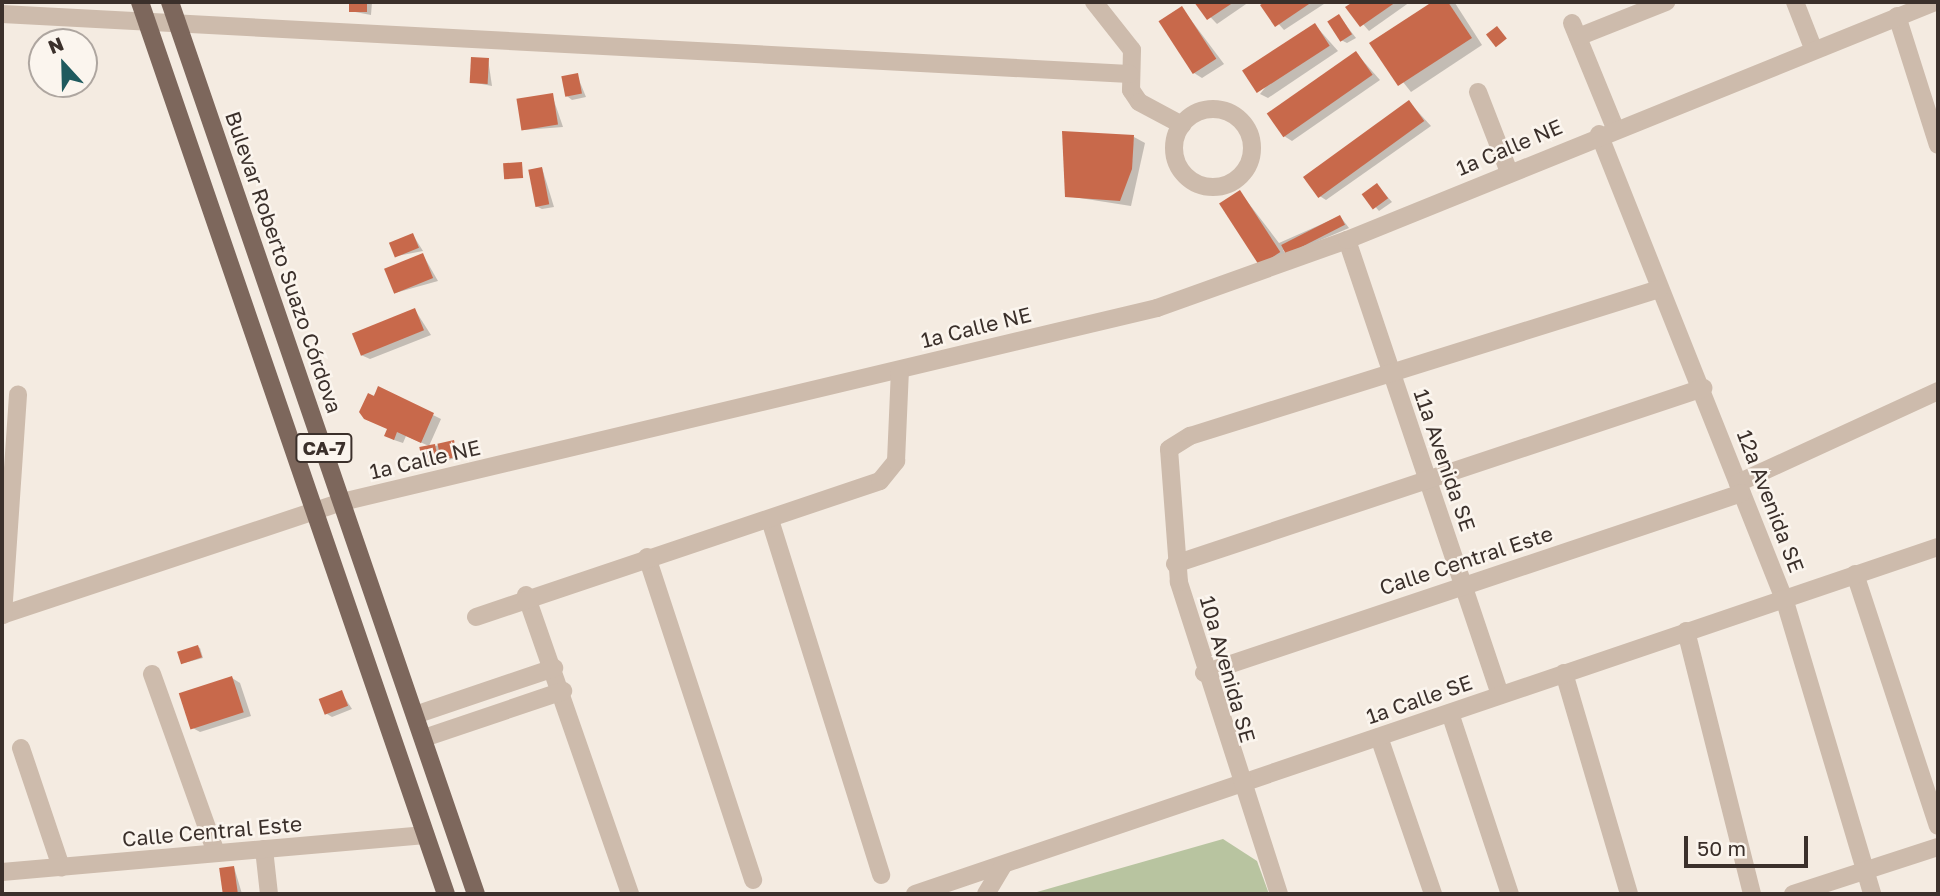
<!DOCTYPE html>
<meta charset="utf-8">
<style>
body{margin:0}
#map{position:relative;width:1940px;height:896px;overflow:hidden;background:#f4ebe1;font-family:"Golos Text",sans-serif}
div>[style]{position:absolute}
[style*='--x']{left:calc(var(--x)*1px);top:calc(var(--y)*1px);width:calc(var(--w)*1px);rotate:calc(var(--a)*1deg)}
.green>*{inset:0;background:#b8c4a0}
.shadow>*{inset:0;background:#0003}
.building>*{inset:0;background:#c8694b;transform-origin:0 0}
.minor>*{height:18px;margin:-9px;padding:0 9px;transform-origin:9px;border-radius:9px;background:#cdbbac}
.minor>.ring{margin:-9px;padding:0;box-sizing:content-box;background:none;border:18px solid #cdbbac;border-radius:50%}
.major>*{height:18px;margin:-9px;padding:0 9px;transform-origin:9px;border-radius:9px;background:#7d675c}
span{translate:-50% -50%;white-space:nowrap;text-align:center;line-height:1.15;-webkit-text-stroke:5px #fbf5ee;paint-order:stroke}
.shield-label span{padding:2px 5px;background:#fbf5ee;border:2px solid;border-radius:5px;-webkit-text-stroke-width:0}
.shield-label{font-size:19px;color:#3b302b;font-weight:700}
.street-label{font-size:21px;color:#3b302b}
.frame{position:absolute;inset:0;border:4px solid #3b302b;pointer-events:none}
.north{position:absolute;left:28px;top:28px;width:70px;height:70px;box-sizing:border-box;background:#fbf5ee;border:2px solid #aea6a0;border-radius:50%;rotate:338deg;font-size:19px;font-weight:700;line-height:28px;text-align:center;color:#3b302b}
.north::after{content:'';display:block;margin:auto;width:24px;height:32px;background:#1f5a5e;clip-path:polygon(50% 0,100% 100%,50% 72%,0 100%)}
.scale{position:absolute;left:1684px;top:836px;width:124px;height:32px;box-sizing:border-box;border:4px solid #3b302b;border-top:0;padding-left:9px;font-size:21px;line-height:24px;white-space:nowrap;color:#3b302b;-webkit-text-stroke:5px #fbf5ee;paint-order:stroke}
</style>
<div id="map">
<div class="green">
<i style="clip-path:polygon(1223px 839px,1257px 861px,1269px 894px,1030px 894px)"></i>
</div>
<div class="shadow">
<i style="clip-path:polygon(351px 2px,372px 2px,371px 15px,350px 11px)"></i>
<i style="clip-path:polygon(1196px 2px,1249px 2px,1217px 24px)"></i>
<i style="clip-path:polygon(1268px 2px,1327px 2px,1284px 30px,1262px 5px)"></i>
<i style="clip-path:polygon(1356px 2px,1410px 2px,1369px 31px,1348px 7px)"></i>
<i style="clip-path:polygon(1436px 2px,1455px 3px,1482px 45px,1411px 92px,1372px 43px)"></i>
<i style="clip-path:polygon(1182px 8px,1224px 64px,1202px 78px,1194px 73px)"></i>
<i style="clip-path:polygon(1339px 16px,1356px 38px,1347px 43px,1341px 40px)"></i>
<i style="clip-path:polygon(1315px 25px,1338px 51px,1268px 98px,1260px 94px)"></i>
<i style="clip-path:polygon(1356px 53px,1380px 80px,1292px 141px,1284px 136px)"></i>
<i style="clip-path:polygon(488px 59px,492px 86px,471px 82px)"></i>
<i style="clip-path:polygon(577px 75px,586px 97px,572px 100px,567px 96px)"></i>
<i style="clip-path:polygon(552px 95px,563px 127px,524px 130px)"></i>
<i style="clip-path:polygon(1409px 102px,1431px 126px,1326px 200px,1318px 195px)"></i>
<i style="clip-path:polygon(1134px 137px,1145px 143px,1131px 206px,1067px 196px)"></i>
<i style="clip-path:polygon(542px 168px,554px 207px,542px 209px,536px 206px)"></i>
<i style="clip-path:polygon(1377px 185px,1392px 202px,1379px 211px,1364px 194px)"></i>
<i style="clip-path:polygon(1240px 192px,1279px 243px,1340px 216px,1349px 228px,1290px 253px,1283px 250px,1288px 257px,1267px 265px,1258px 260px)"></i>
<i style="clip-path:polygon(413px 235px,423px 251px,397px 256px)"></i>
<i style="clip-path:polygon(423px 255px,438px 281px,395px 293px)"></i>
<i style="clip-path:polygon(415px 310px,431px 335px,370px 359px,361px 355px)"></i>
<i style="clip-path:polygon(379px 388px,441px 419px,429px 446px,406px 436px,403px 443px,394px 440px,386px 435px,389px 428px,362px 412px)"></i>
<i style="clip-path:polygon(453px 442px,459px 457px,425px 467px,435px 446px)"></i>
<i style="clip-path:polygon(200px 648px,203px 658px,184px 663px,198px 647px)"></i>
<i style="clip-path:polygon(232px 678px,240px 683px,251px 716px,200px 732px,191px 727px)"></i>
<i style="clip-path:polygon(341px 692px,352px 709px,332px 717px,327px 714px)"></i>
<i style="clip-path:polygon(234px 867px,242px 894px,224px 894px,221px 869px)"></i>
</div>
<div class="building">
<i style="left:349px;top:2px;width:18px;height:10px"></i>
<i style="clip-path:polygon(1194px 2px,1234px 2px,1207px 20px)"></i>
<i style="clip-path:polygon(1265px 2px,1312px 2px,1275px 27px,1260px 5px)"></i>
<i style="clip-path:polygon(1353px 2px,1396px 2px,1360px 27px,1345px 7px)"></i>
<i style="clip-path:polygon(1432px 2px,1448px 2px,1472px 38px,1398px 86px,1369px 43px)"></i>
<i style="left:1182px;top:6px;width:63px;height:28px;rotate:57deg"></i>
<i style="left:1339px;top:14px;width:24px;height:14px;rotate:57deg"></i>
<i style="left:1315px;top:23px;width:27px;height:87px;rotate:57deg"></i>
<i style="left:1497px;top:26px;width:16px;height:14px;rotate:52deg"></i>
<i style="left:1356px;top:51px;width:29px;height:109px;rotate:55deg"></i>
<i style="left:471px;top:57px;width:18px;height:26px;rotate:3deg"></i>
<i style="left:578px;top:73px;width:21px;height:17px;rotate:79deg"></i>
<i style="left:553px;top:93px;width:32px;height:37px;rotate:81deg"></i>
<i style="left:1409px;top:100px;width:26px;height:131px;rotate:54deg"></i>
<i style="clip-path:polygon(1062px 131px,1134px 135px,1132px 169px,1120px 201px,1065px 197px)"></i>
<i style="left:522px;top:162px;width:16px;height:19px;rotate:86deg"></i>
<i style="left:542px;top:167px;width:38px;height:14px;rotate:79deg"></i>
<i style="left:1377px;top:183px;width:19px;height:19px;rotate:54deg"></i>
<i style="left:1240px;top:190px;width:74px;height:25px;rotate:57deg"></i>
<i style="left:1340px;top:215px;width:11px;height:66px;rotate:63deg"></i>
<i style="left:413px;top:233px;width:16px;height:26px;rotate:68deg"></i>
<i style="left:423px;top:253px;width:27px;height:42px;rotate:68deg"></i>
<i style="left:415px;top:308px;width:24px;height:68px;rotate:68deg"></i>
<i style="clip-path:polygon(378px 386px,434px 413px,421px 443px,397px 432px,394px 440px,384px 436px,387px 429px,364px 419px,359px 412px,368px 393px,374px 396px)"></i>
<i style="left:454px;top:440px;width:17px;height:17px;rotate:77deg"></i>
<i style="left:435px;top:444px;width:20px;height:16px;rotate:79deg"></i>
<i style="left:198px;top:645px;width:13px;height:22px;rotate:72deg"></i>
<i style="left:232px;top:676px;width:38px;height:56px;rotate:72deg"></i>
<i style="left:342px;top:690px;width:17px;height:25px;rotate:69deg"></i>
<i style="left:234px;top:866px;width:28px;height:15px;rotate:82deg"></i>
</div>
<div class="minor">
<i style="--x:1094;--y:2;--w:61;--a:51.6"></i>
<i style="--x:1132;--y:50;--w:40;--a:91.4"></i>
<i style="--x:1131;--y:90;--w:14;--a:56"></i>
<i style="--x:1139;--y:102;--w:49;--a:28.1"></i>
<i style="--x:1795;--y:2;--w:49;--a:68.6"></i>
<i style="--x:2;--y:14;--w:1129;--a:3.05"></i>
<i style="--x:1897;--y:16;--w:135;--a:72.4"></i>
<i style="--x:1572;--y:23;--w:113;--a:67.7"></i>
<i style="--x:1578;--y:37;--w:95;--a:-21.7"></i>
<i style="--x:1478;--y:92;--w:86;--a:68.8"></i>
<i class="ring" style="left:1174px;top:109px;width:60px;height:60px"></i>
<i style="--x:1599;--y:134;--w:500;--a:68.3"></i>
<i style="--x:1784;--y:598;--w:309;--a:73.4"></i>
<i style="--x:1347;--y:240;--w:480;--a:71.4"></i>
<i style="--x:1738;--y:483;--w:220;--a:-24.7"></i>
<i style="--x:770;--y:520;--w:372;--a:72.6"></i>
<i style="--x:647;--y:557;--w:340;--a:71.8"></i>
<i style="--x:1175;--y:564;--w:557;--a:-18.43"></i>
<i style="--x:1855;--y:574;--w:265;--a:71.8"></i>
<i style="--x:526;--y:595;--w:317;--a:70.8"></i>
<i style="--x:2;--y:615;--w:358;--a:-18.4"></i>
<i style="--x:342;--y:502;--w:838;--a:-13.39"></i>
<i style="--x:1157;--y:308;--w:202;--a:-19.7"></i>
<i style="--x:1347;--y:240;--w:634;--a:-22.04"></i>
<i style="--x:3;--y:615;--w:221;--a:-86.1"></i>
<i style="--x:476;--y:617;--w:426;--a:-18.6"></i>
<i style="--x:880;--y:481;--w:26;--a:-51"></i>
<i style="--x:896;--y:461;--w:91;--a:-87.5"></i>
<i style="--x:1686;--y:631;--w:271;--a:75.9"></i>
<i style="--x:1204;--y:673;--w:567;--a:-18.5"></i>
<i style="--x:1564;--y:673;--w:230;--a:73.6"></i>
<i style="--x:152;--y:674;--w:190;--a:70.3"></i>
<i style="--x:1450;--y:713;--w:191;--a:71.7"></i>
<i style="--x:415;--y:715;--w:147;--a:-18.7"></i>
<i style="--x:1379;--y:737;--w:166;--a:71"></i>
<i style="--x:424;--y:738;--w:147;--a:-18.7"></i>
<i style="--x:21;--y:748;--w:126;--a:71.4"></i>
<i style="--x:264;--y:849;--w:45;--a:83.7"></i>
<i style="--x:2;--y:872;--w:425;--a:-5"></i>
<i style="--x:915;--y:894;--w:1080;--a:-18.74"></i>
<i style="--x:986;--y:894;--w:33;--a:-59"></i>
<i style="--x:1279;--y:894;--w:328;--a:-107.8"></i>
<i style="--x:1179;--y:582;--w:133;--a:-94.3"></i>
<i style="--x:1169;--y:449;--w:25;--a:-32"></i>
<i style="--x:1190;--y:436;--w:492;--a:-17.4"></i>
<i style="--x:1793;--y:894;--w:152;--a:-18"></i>
</div>
<div class="major">
<i style="--x:140;--y:2;--w:943;--a:71.07"></i>
<i style="--x:170;--y:2;--w:943;--a:71.07"></i>
</div>
<div class="shield-label">
<span style="left:324px;top:448px">CA-7</span>
</div>
<div class="street-label">
<span style="left:1509px;top:147px;rotate:-23deg">1a Calle NE</span>
<span style="left:284px;top:262px;rotate:71deg">Bulevar Roberto Suazo Córdova</span>
<span style="left:976px;top:327px;rotate:-14deg">1a Calle NE</span>
<span style="left:425px;top:459px;rotate:-13deg">1a Calle NE</span>
<span style="left:1445px;top:460px;rotate:71deg">11a Avenida SE</span>
<span style="left:1771px;top:501px;rotate:69deg">12a Avenida SE</span>
<span style="left:1466px;top:560px;rotate:-18deg">Calle Central Este</span>
<span style="left:1228px;top:669px;rotate:74deg">10a Avenida SE</span>
<span style="left:1419px;top:699px;rotate:-19deg">1a Calle SE</span>
<span style="left:212px;top:831px;rotate:-5deg">Calle Central Este</span>
</div>
<div class="frame"></div>
<div class="north">N</div>
<div class="scale">50 m</div>
</div>
